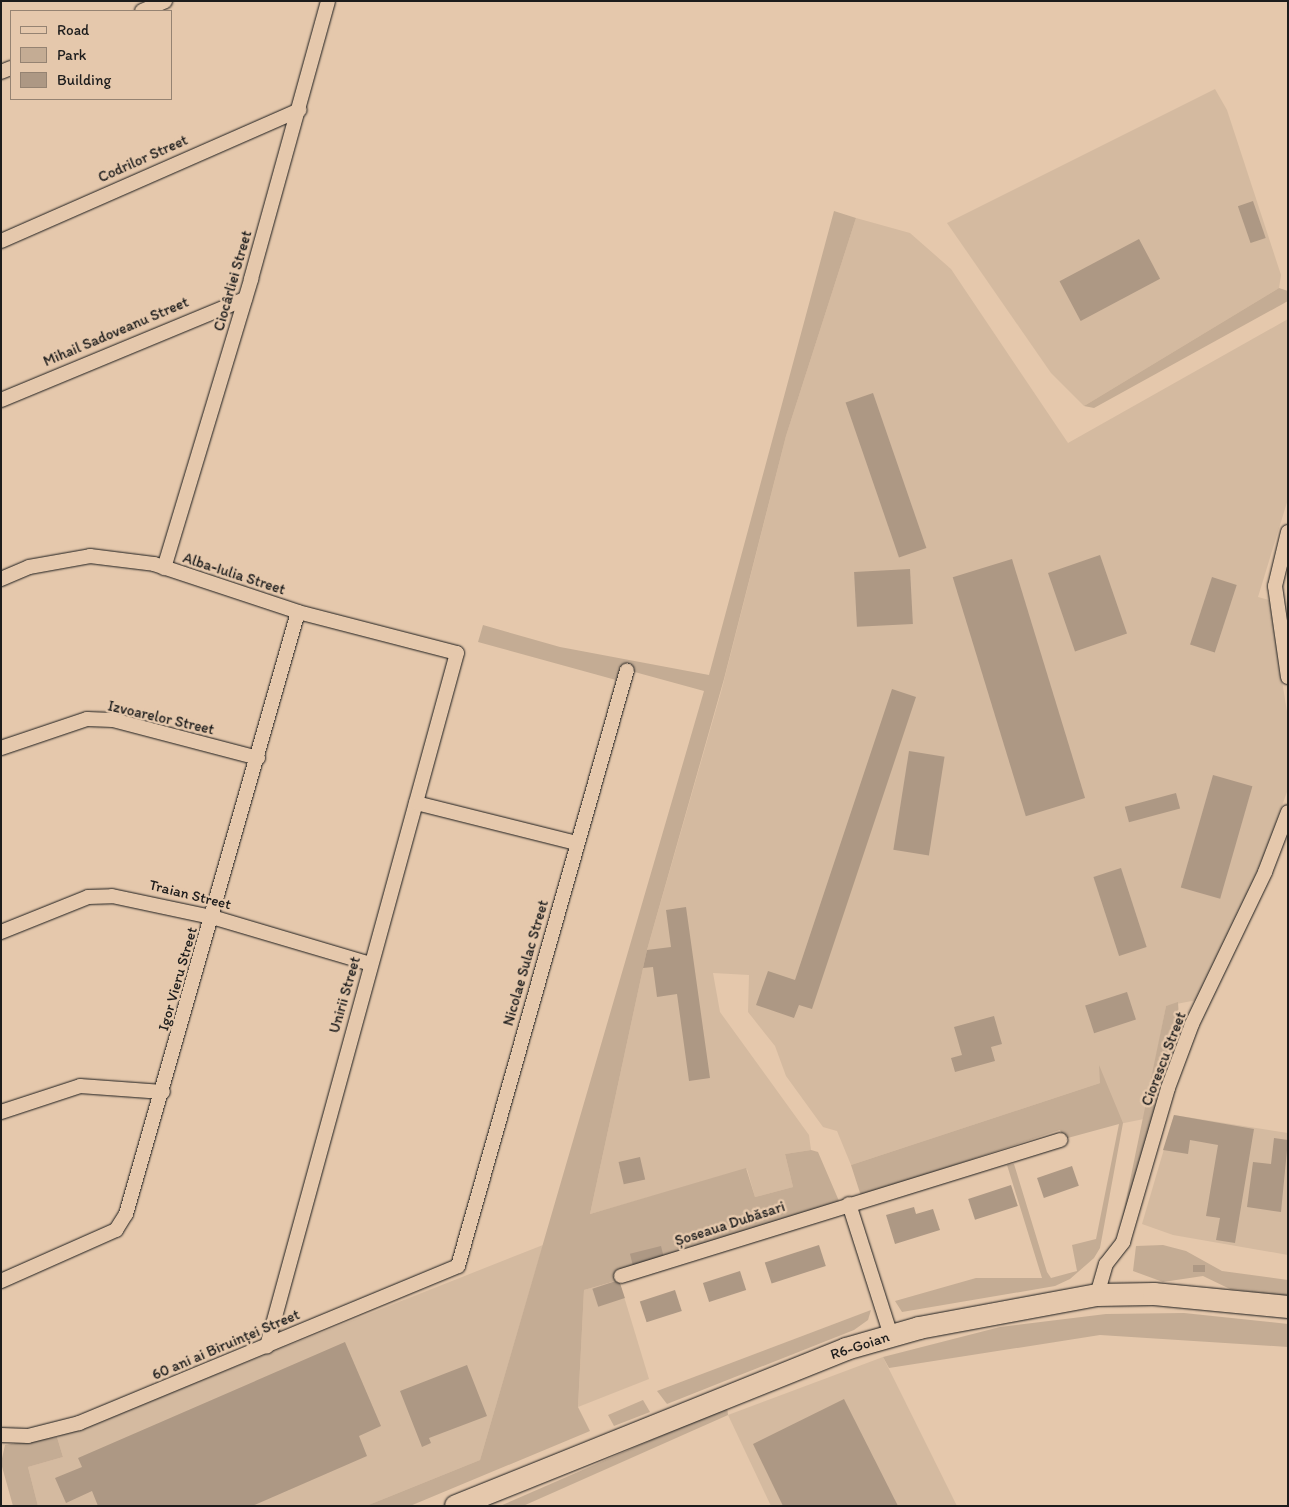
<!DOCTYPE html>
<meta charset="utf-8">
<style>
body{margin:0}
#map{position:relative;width:1289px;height:1507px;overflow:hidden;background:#e5c8ac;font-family:Itim,sans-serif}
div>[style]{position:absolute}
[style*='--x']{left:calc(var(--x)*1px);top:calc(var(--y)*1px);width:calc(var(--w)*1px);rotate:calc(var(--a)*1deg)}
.built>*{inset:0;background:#d4baa0}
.green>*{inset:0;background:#c4ac94}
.building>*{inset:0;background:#ad9884;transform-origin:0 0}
.roads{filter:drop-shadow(0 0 1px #1c1c1c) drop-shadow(0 0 1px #1c1c1c)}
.street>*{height:14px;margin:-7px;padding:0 7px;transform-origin:7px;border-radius:7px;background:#e5c8ac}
.primary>*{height:22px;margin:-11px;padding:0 11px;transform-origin:11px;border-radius:11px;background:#e5c8ac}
span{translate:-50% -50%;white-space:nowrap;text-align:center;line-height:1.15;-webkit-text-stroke:5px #e5c8ac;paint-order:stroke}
.street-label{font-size:15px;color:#1c1c1c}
.frame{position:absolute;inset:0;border:2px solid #1c1c1c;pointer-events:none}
.legend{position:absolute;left:10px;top:10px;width:162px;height:90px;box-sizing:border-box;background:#e5c8ac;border:1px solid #958372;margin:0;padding:6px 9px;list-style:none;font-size:15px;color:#1c1c1c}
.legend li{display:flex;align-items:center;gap:10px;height:25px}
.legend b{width:25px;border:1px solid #958372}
</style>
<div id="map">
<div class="built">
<i style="clip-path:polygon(1215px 89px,1227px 110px,1281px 275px,1279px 288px,1084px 406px,1051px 373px,947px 223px)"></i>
<i style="clip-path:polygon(856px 218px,910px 233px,951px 269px,1068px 443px,1288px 319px,1288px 499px,1258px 597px,1269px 600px,1288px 718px,1288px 789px,1260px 868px,1197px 1000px,1166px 1006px,1144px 1119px,1119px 1124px,1100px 1083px,851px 1165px,837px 1131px,823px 1127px,786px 1076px,775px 1046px,748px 1012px,749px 975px,713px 973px,720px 1012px,809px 1135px,811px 1150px,785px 1154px,793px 1187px,755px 1197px,747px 1169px,590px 1214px,647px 950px,721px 692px,786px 436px)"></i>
<i style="clip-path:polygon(1174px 1115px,1288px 1133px,1288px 1255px,1173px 1235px,1142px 1224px)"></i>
<i style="clip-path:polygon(543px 1245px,480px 1460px,366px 1506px,38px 1506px,28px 1467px,63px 1457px,57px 1437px)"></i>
<i style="clip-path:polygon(619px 1280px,649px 1379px,578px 1407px,584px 1290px)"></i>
<i style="clip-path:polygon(883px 1357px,957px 1506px,771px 1506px,728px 1415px)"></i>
</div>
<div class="green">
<i style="clip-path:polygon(834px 211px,856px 218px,786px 436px,724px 679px,647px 950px,590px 1214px,746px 1168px,755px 1197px,793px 1187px,785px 1154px,811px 1150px,818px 1152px,839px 1201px,617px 1273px,619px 1280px,584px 1290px,578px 1407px,590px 1431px,410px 1506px,366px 1506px,480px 1460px,704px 691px,620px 668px,616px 680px,478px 642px,483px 625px,560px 647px,709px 675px)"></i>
<i style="clip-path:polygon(1279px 288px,1288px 291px,1288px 301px,1094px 408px,1084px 406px)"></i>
<i style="clip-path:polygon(1178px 1002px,1180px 1033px,1120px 1229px,1166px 1006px)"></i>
<i style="clip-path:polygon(1099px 1065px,1123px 1123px,1100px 1248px,1094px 1258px,1070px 1279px,1055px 1286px,902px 1312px,895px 1301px,976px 1278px,1042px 1278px,1007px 1165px,1014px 1164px,1047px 1272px,1051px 1278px,1077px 1271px,1072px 1245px,1096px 1239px,1119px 1124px,1064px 1139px,1060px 1130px,861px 1196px,851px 1165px,1100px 1083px)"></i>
<i style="clip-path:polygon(1163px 1245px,1186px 1251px,1222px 1271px,1288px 1280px,1288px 1296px,1230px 1289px,1203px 1276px,1163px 1282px,1133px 1271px,1136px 1246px)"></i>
<i style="clip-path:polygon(871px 1310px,868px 1320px,854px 1330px,667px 1404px,657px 1391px)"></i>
<i style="clip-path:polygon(1184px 1313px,1288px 1324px,1288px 1347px,1100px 1335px,889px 1368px,883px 1357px,1000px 1327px,1106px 1314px)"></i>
<i style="clip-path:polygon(643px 1400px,650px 1412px,614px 1426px,608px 1415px)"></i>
<i style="clip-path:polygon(727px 1407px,728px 1415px,523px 1506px,500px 1506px)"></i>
<i style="clip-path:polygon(57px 1437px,63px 1457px,28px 1467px,38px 1506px,13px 1506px,1px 1463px,5px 1445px)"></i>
</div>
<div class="building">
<i style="left:1253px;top:201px;width:39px;height:16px;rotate:71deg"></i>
<i style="left:1139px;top:239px;width:45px;height:90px;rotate:62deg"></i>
<i style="left:873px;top:393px;width:164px;height:29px;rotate:71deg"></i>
<i style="left:1100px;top:555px;width:83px;height:55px;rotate:71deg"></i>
<i style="left:1012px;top:559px;width:250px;height:62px;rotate:73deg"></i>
<i style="left:910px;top:569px;width:55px;height:56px;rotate:87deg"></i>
<i style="left:1212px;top:577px;width:26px;height:71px;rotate:18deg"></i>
<i style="clip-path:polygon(892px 689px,916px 697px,812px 1009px,799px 1005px,794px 1018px,756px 1005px,768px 971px,795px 980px)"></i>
<i style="left:909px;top:751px;width:36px;height:100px;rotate:9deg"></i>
<i style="left:1213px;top:775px;width:41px;height:117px;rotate:16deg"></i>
<i style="left:1176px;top:793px;width:16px;height:53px;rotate:75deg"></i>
<i style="left:1121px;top:868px;width:83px;height:29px;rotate:72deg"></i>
<i style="clip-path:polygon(686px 907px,710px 1078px,689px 1081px,677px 994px,657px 997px,653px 967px,643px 968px,647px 950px,671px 947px,666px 910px)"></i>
<i style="left:1127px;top:992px;width:29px;height:44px;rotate:72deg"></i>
<i style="clip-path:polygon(994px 1016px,1002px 1044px,991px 1047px,995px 1061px,955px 1072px,951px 1058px,962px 1055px,954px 1027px)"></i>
<i style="clip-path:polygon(1174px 1115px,1254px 1129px,1235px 1243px,1216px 1240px,1220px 1218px,1206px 1216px,1218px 1145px,1190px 1140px,1188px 1154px,1163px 1150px)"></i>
<i style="clip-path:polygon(1274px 1138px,1288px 1140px,1281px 1212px,1247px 1207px,1253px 1162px,1271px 1164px)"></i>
<i style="left:640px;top:1157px;width:23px;height:22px;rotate:77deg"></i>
<i style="left:1072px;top:1166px;width:21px;height:37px;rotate:71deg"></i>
<i style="left:1011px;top:1185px;width:22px;height:45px;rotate:72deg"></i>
<i style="clip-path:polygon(914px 1207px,916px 1214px,933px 1209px,940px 1230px,895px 1244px,886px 1215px)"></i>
<i style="left:819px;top:1245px;width:22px;height:57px;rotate:72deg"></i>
<i style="left:661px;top:1246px;width:12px;height:32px;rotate:76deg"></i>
<i style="left:1193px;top:1265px;width:12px;height:7px"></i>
<i style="left:740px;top:1271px;width:20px;height:39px;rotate:72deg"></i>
<i style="left:619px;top:1280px;width:19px;height:28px;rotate:72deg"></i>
<i style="left:675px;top:1290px;width:22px;height:37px;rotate:72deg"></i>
<i style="clip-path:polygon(345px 1342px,381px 1426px,359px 1436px,367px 1456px,252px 1506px,98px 1506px,92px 1491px,66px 1503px,55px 1478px,82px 1467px,78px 1458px)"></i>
<i style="clip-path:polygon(467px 1365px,487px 1416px,429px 1438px,431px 1443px,422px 1447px,400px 1391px)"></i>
<i style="clip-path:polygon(844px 1399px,898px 1506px,783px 1506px,753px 1444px)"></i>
</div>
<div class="roads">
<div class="street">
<i style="--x:142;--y:11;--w:25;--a:-23"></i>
<i style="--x:1;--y:72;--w:11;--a:-22"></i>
<i style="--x:1;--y:241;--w:326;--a:-23.7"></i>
<i style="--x:1;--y:400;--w:264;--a:-22.5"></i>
<i style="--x:1288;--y:532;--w:56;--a:103.5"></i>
<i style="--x:1275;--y:586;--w:92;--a:81.9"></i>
<i style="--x:164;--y:568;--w:302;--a:-73.2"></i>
<i style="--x:251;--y:279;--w:288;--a:-74.5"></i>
<i style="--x:1;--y:579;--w:30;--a:-23"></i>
<i style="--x:29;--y:567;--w:62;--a:-10.2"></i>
<i style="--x:90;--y:556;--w:64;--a:7.1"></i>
<i style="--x:154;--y:564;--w:152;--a:18.4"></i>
<i style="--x:298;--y:612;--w:164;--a:14.5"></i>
<i style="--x:457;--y:653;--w:719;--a:105.33"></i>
<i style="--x:1;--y:748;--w:91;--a:-18.6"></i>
<i style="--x:87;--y:719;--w:26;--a:2"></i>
<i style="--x:113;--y:720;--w:150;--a:14.7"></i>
<i style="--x:416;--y:803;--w:166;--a:14"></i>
<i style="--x:1;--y:932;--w:94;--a:-21.9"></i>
<i style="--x:88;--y:897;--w:24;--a:-2"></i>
<i style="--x:112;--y:896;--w:102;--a:11.9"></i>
<i style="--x:212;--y:917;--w:166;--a:16.5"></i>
<i style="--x:1;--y:1112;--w:83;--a:-18.2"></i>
<i style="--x:80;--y:1086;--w:83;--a:4.1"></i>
<i style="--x:849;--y:1204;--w:139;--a:72.3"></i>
<i style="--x:621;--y:1276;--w:460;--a:-17.2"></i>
<i style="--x:1;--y:1281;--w:126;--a:-23.9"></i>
<i style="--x:116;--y:1230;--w:19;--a:-58"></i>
<i style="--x:126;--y:1214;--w:626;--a:-74.05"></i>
<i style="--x:1097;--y:1295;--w:32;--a:-74"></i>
<i style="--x:1106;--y:1264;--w:28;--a:-52"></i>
<i style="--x:1123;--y:1242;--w:160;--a:-73.7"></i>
<i style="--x:1168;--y:1088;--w:68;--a:-69.4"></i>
<i style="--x:1192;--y:1024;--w:169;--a:-64.3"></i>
<i style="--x:1265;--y:872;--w:64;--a:-69"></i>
<i style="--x:1;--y:1435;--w:27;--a:2"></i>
<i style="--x:28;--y:1436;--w:53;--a:-14.3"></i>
<i style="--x:79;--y:1423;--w:410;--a:-22.5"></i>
<i style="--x:458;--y:1266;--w:619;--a:-74.17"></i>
</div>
<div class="primary">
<i style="--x:456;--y:1506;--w:420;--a:-21.9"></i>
<i style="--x:846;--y:1349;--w:76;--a:-16"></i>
<i style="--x:919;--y:1328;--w:181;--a:-10.5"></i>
<i style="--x:1097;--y:1295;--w:57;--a:-1"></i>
<i style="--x:1154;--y:1294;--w:135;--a:5.5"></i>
</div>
</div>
<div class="street-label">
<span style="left:143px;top:159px;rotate:-24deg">Codrilor Street</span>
<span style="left:233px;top:281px;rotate:-74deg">Ciocârliei Street</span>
<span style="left:116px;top:332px;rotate:-23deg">Mihail Sadoveanu Street</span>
<span style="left:234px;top:574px;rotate:18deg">Alba-Iulia Street</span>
<span style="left:161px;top:718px;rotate:13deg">Izvoarelor Street</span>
<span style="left:190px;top:895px;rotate:14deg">Traian Street</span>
<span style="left:526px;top:963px;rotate:-74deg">Nicolae Sulac Street</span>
<span style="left:178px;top:979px;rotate:-74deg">Igor Vieru Street</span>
<span style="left:345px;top:995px;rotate:-74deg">Unirii Street</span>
<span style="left:1164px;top:1059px;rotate:-69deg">Ciorescu Street</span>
<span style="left:730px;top:1224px;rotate:-18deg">Șoseaua Dubăsari</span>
<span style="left:226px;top:1345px;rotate:-23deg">60 ani ai Biruinței Street</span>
<span style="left:860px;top:1346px;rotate:-18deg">R6-Goian</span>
</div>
<div class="frame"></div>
<ul class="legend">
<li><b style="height:6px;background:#e5c8ac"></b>Road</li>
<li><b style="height:14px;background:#c4ac94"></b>Park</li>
<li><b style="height:14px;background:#ad9884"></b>Building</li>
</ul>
</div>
